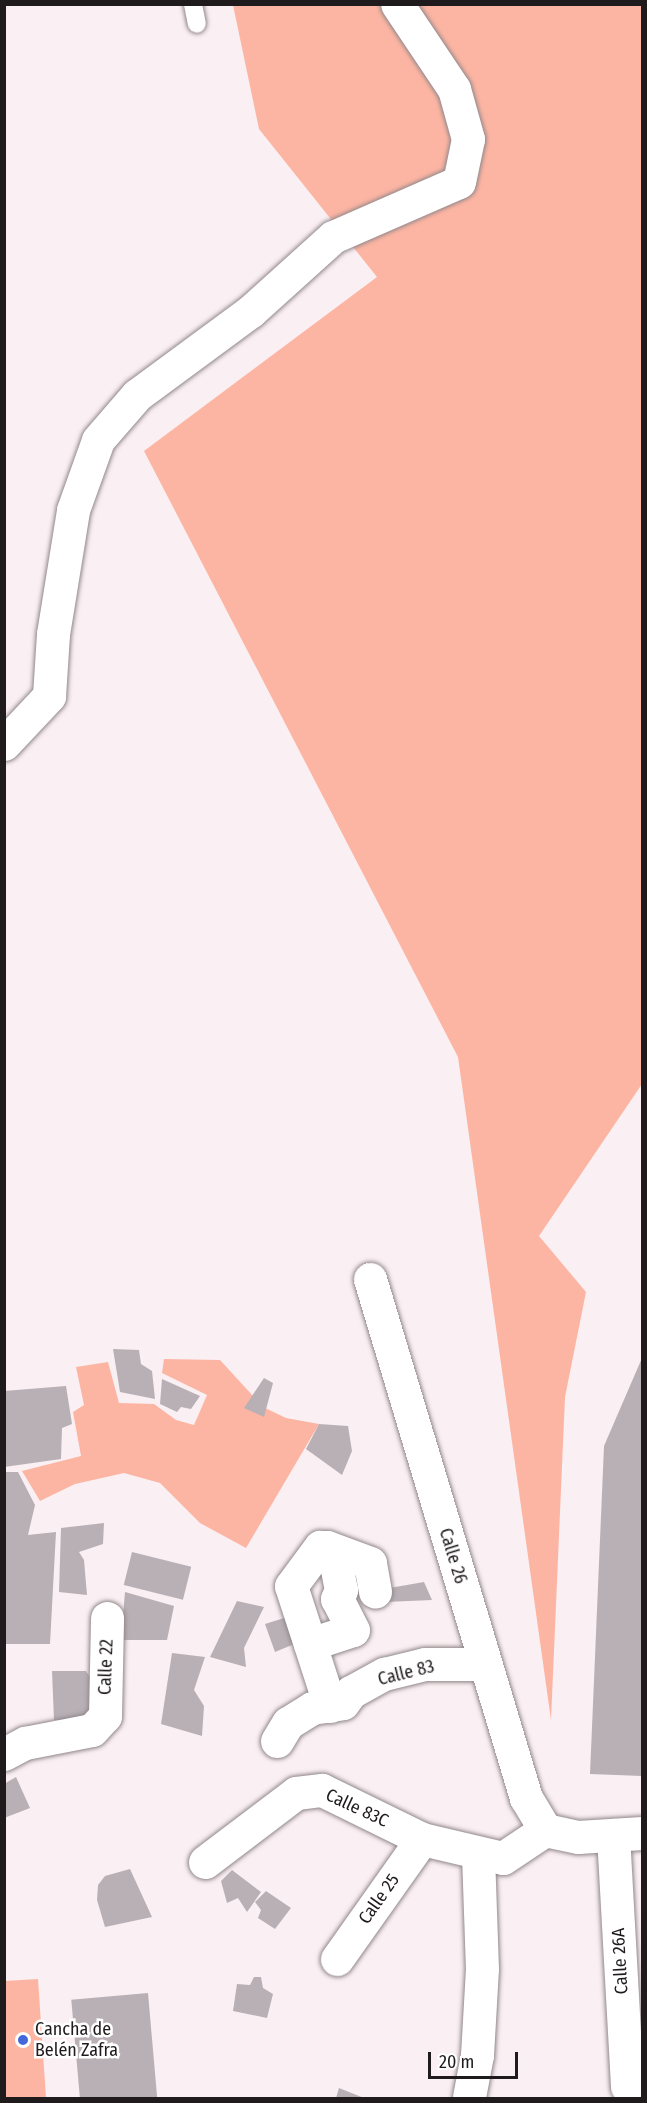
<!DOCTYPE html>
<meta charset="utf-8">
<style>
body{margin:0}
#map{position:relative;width:647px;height:2103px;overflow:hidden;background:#faeff2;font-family:"Fira Sans Condensed",sans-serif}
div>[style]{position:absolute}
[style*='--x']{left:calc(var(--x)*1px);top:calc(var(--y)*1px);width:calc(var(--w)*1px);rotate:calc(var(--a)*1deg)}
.green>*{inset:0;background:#fdb5a3}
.building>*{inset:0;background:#b8b0b5;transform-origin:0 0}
.roads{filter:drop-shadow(0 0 2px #91888b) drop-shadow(0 0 2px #91888b)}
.service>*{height:18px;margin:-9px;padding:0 9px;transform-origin:9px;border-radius:9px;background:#fff}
.minor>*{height:33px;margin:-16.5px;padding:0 16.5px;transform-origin:16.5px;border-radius:16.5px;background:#fff}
.dots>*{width:16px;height:16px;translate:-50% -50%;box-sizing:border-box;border:3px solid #fff;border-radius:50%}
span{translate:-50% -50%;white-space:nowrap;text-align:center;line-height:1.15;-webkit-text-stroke:5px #fff;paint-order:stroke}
.street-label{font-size:18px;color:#1f1b1c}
.poi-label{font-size:18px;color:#1f1b1c}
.left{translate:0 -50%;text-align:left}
.frame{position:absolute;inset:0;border:6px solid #1f1b1c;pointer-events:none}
.scale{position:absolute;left:428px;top:2052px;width:90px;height:27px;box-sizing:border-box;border:3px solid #1f1b1c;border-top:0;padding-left:8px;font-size:18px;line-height:21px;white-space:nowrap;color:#1f1b1c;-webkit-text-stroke:4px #fff;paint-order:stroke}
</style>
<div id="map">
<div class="green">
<i style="clip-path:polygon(233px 5px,642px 5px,642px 1084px,539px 1236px,586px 1292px,565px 1397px,551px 1720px,458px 1057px,144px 451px,377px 277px,259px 129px)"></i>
<i style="clip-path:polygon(164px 1359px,220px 1360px,263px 1407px,286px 1418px,319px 1424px,246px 1548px,200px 1523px,160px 1483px,124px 1473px,75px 1484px,40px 1501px,22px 1471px,81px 1456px,73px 1412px,84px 1405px,76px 1367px,108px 1362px,119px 1403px,154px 1404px,176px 1420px,194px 1425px,207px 1395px,162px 1373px)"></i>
<i style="clip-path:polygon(38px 1979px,46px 2098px,5px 2098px,5px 1981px)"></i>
</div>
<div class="building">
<i style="clip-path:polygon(113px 1349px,139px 1350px,141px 1364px,152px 1371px,155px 1399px,120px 1392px)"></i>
<i style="clip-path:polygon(642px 1358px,642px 1776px,590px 1774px,604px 1446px)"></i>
<i style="clip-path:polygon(264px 1378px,273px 1383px,264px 1417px,244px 1408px)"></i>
<i style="clip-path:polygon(162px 1379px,200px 1396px,191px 1409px,181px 1407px,177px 1412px,160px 1404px)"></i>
<i style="clip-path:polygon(66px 1386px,72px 1424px,62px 1428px,61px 1459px,4px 1467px,4px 1391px)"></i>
<i style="clip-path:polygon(319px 1424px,348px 1426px,352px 1451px,342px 1475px,306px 1449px)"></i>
<i style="clip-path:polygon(4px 1472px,18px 1472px,35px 1505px,28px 1535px,56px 1532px,50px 1644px,4px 1644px)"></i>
<i style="clip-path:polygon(104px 1523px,103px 1544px,79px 1552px,84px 1560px,87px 1595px,59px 1592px,61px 1528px)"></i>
<i style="left:132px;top:1552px;width:61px;height:34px;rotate:14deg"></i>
<i style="clip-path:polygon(424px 1582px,432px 1600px,385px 1602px,384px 1589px)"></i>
<i style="clip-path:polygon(125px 1592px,174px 1606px,167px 1640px,121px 1640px)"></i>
<i style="clip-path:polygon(237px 1601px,264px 1607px,244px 1648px,246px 1667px,210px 1657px)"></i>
<i style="clip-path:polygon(297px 1614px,304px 1640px,275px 1652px,265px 1624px)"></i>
<i style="clip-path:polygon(172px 1653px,205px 1657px,194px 1690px,204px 1706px,202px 1736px,161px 1724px)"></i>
<i style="clip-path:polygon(52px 1671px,86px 1671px,93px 1682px,93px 1720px,54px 1720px)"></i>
<i style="clip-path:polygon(16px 1777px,30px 1808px,4px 1818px,4px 1784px)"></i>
<i style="clip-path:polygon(130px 1869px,152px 1917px,105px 1927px,97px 1900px,98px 1885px,105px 1876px)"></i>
<i style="clip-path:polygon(232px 1870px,261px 1892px,247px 1912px,238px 1898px,227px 1903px,221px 1881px)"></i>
<i style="clip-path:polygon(266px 1891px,291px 1908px,275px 1929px,258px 1918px,261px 1910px,255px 1902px)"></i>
<i style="clip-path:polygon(254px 1977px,261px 1977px,263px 1988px,273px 1994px,267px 2018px,233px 2011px,237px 1984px,250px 1985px)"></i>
<i style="left:148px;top:1993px;width:105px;height:77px;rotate:85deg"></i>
<i style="clip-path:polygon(339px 2088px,364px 2098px,336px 2098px)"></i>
</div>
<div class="roads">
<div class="service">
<i style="--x:193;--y:4;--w:20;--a:79"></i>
</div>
<div class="minor">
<i style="--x:4;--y:744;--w:66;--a:-46.8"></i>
<i style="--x:49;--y:696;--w:62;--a:-86.3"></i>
<i style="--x:53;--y:634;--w:126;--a:-80.8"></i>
<i style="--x:73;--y:510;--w:74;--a:-70.3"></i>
<i style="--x:98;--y:440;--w:60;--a:-49.1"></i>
<i style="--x:137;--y:395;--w:142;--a:-36.4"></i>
<i style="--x:251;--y:311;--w:110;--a:-42.1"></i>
<i style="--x:333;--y:237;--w:137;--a:-23.6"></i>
<i style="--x:459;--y:182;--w:44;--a:-78.2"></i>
<i style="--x:468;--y:139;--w:52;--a:-105.6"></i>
<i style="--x:454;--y:89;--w:102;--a:-123.8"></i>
<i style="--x:370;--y:1279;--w:542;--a:73.27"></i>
<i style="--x:526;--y:1798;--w:37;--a:59"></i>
<i style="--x:310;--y:1644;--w:45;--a:-18"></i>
<i style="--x:353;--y:1630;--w:35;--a:-117"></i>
<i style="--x:337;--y:1599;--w:10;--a:-66"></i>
<i style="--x:341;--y:1590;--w:32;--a:-101"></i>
<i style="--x:335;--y:1559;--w:8;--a:-67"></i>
<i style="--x:330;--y:1706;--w:126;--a:-108"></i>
<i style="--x:291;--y:1586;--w:49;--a:-53.4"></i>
<i style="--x:320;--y:1547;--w:7;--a:0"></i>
<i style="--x:327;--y:1547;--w:46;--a:20.4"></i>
<i style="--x:370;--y:1563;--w:29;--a:80"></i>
<i style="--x:277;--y:1741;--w:21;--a:-59"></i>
<i style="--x:288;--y:1723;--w:28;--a:-32"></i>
<i style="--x:312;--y:1708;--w:31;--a:-9"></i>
<i style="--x:343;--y:1703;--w:14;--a:-54"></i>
<i style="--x:351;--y:1692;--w:38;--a:-29"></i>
<i style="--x:384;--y:1674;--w:42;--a:-13.7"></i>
<i style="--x:425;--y:1664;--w:60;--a:0"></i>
<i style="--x:4;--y:1754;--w:24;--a:-28"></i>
<i style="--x:25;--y:1743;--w:68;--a:-11"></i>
<i style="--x:92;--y:1730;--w:19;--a:-47"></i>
<i style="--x:105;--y:1716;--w:98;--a:-88.8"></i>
<i style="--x:613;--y:1835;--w:252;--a:86.8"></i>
<i style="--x:205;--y:1862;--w:114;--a:-37.2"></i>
<i style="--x:296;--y:1793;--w:26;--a:-7"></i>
<i style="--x:322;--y:1790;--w:111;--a:26.1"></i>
<i style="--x:422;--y:1839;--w:83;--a:13.2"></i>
<i style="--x:503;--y:1858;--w:50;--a:-33.7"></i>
<i style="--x:545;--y:1830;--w:34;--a:12"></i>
<i style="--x:578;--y:1837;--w:64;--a:-3.6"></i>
<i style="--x:337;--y:1959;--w:147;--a:-54.7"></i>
<i style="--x:469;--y:2097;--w:43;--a:-79.2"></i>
<i style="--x:477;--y:2055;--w:86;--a:-86.7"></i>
<i style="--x:482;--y:1969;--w:114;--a:-92"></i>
</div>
</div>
<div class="dots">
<i style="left:23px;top:2040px;background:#4467da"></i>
</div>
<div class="street-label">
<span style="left:453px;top:1556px;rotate:73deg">Calle 26</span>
<span style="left:106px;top:1667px;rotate:-88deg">Calle 22</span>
<span style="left:406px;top:1673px;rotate:-14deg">Calle 83</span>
<span style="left:357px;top:1808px;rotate:25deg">Calle 83C</span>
<span style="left:379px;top:1899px;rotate:-55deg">Calle 25</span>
<span style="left:620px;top:1961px;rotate:-93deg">Calle 26A</span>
</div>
<div class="poi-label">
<span class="left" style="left:35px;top:2040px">Cancha de<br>Belén Zafra</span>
</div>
<div class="frame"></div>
<div class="scale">20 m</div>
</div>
